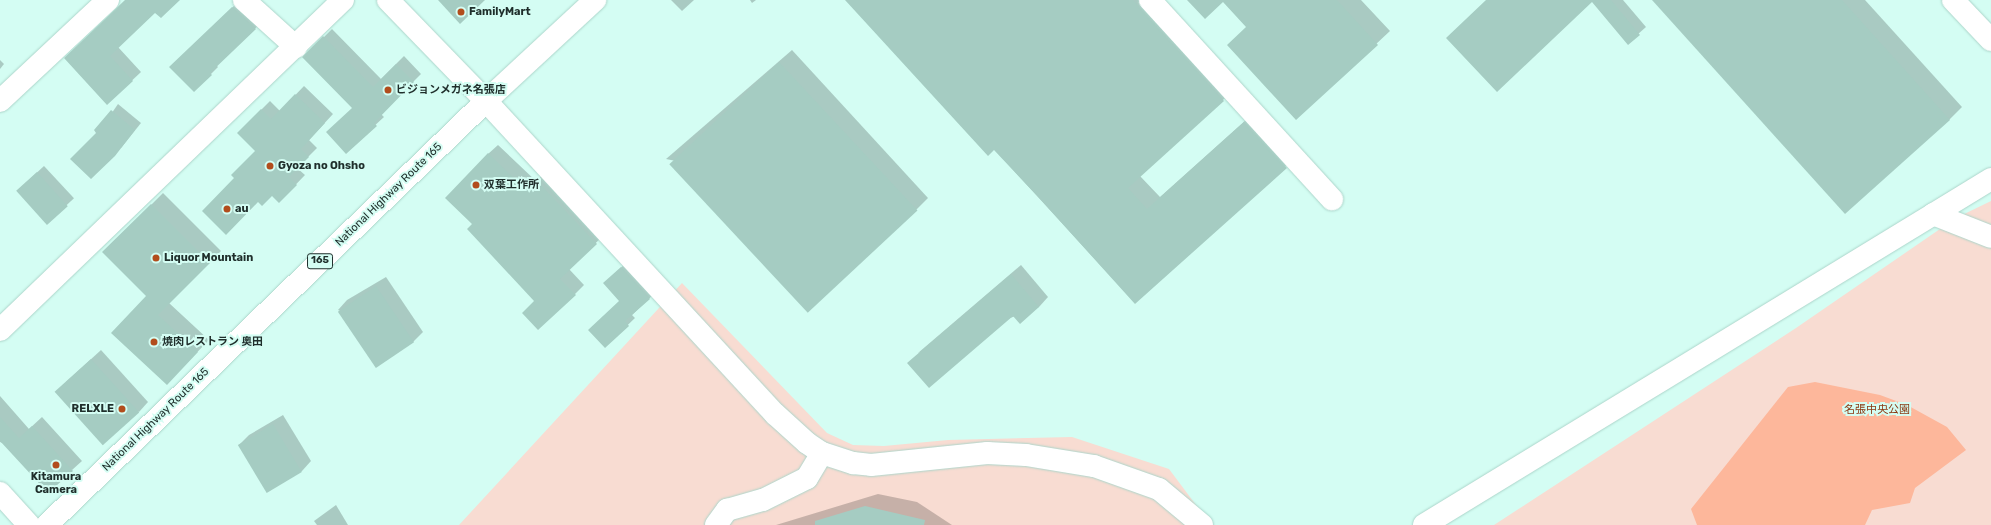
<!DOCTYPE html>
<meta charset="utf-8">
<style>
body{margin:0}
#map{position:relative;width:1991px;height:525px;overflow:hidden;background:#d4fdf3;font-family:Rubik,"Noto Sans JP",sans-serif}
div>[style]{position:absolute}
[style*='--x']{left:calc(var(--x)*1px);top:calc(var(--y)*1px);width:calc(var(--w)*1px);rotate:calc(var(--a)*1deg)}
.green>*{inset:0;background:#f8dcd2}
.water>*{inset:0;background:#fdb79b}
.shadow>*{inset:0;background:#0003;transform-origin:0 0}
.building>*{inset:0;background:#a5ccc2;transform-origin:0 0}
.roads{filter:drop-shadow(0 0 1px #acd5ca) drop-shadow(0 0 1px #acd5ca)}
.minor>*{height:22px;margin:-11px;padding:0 11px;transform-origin:11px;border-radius:11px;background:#fff}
.highway>*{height:22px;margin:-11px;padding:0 11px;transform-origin:11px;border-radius:11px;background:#fff}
.dots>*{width:11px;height:11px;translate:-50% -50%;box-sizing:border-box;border:2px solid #d4fdf3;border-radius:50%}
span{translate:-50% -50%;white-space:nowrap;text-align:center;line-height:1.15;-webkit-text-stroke:4px #d4fdf3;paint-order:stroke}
.shield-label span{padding:1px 3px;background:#d4fdf3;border:1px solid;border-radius:3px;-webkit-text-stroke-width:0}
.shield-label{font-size:10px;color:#1f2e2b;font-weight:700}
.poi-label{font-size:11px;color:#1f2e2b;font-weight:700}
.left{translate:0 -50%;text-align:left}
.right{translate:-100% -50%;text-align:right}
.street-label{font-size:11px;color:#1f2e2b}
.park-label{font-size:11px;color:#8a3913}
</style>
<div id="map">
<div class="green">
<i style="clip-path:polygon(1991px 201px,1991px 525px,1494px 525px,1796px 328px,1956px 218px)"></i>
<i style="clip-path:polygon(682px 283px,827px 433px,853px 445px,884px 446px,948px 440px,1072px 437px,1169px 469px,1211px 525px,459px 525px)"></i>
</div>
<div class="water">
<i style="clip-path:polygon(1815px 382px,1880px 395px,1907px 405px,1947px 427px,1966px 450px,1915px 488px,1910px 503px,1872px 510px,1865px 525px,1697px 525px,1691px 509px,1788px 387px)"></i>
</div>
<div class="shadow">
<i style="clip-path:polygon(126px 0,178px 0,155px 11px,118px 47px,141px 72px,107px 104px,65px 58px)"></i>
<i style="clip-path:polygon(671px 0,694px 0,682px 11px)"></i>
<i style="clip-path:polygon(750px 0,756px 0,752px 3px)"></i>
<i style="clip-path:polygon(847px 0,1156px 0,1236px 88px,1140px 176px,1160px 197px,1257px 110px,1298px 155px,1135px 303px,994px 149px)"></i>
<i style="clip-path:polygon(1188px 0,1361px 0,1390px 31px,1296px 119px,1247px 27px,1223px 1px)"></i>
<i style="clip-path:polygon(1591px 0,1623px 0,1646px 27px,1628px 43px)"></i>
<i style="clip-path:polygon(1653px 0,1865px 0,1962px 107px,1949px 120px)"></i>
<i style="clip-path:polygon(239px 1px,262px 22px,216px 65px,218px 67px,194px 91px,171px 67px)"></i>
<i style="clip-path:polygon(332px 29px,381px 79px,404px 56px,421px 74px,381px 114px,384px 117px,346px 152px,353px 107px,304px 57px)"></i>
<i style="clip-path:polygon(792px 50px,928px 198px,916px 210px,666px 159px)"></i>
<i style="clip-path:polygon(0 60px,4px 64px,0 69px)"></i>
<i style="clip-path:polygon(304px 86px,333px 114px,309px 140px,317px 148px,297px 168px,305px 175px,279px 202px,272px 195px,235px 178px,257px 151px,238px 133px,270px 101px,280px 111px)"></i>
<i style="clip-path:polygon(118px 104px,141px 123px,121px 148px,98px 133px)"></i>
<i style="clip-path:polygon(498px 145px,536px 181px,546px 172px,605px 234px,569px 269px,584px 285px,575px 294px,535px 301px,473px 224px,488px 154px)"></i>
<i style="left:44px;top:166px;width:44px;height:35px;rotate:47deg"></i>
<i style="clip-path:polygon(163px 193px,221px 251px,169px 303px,209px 340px,178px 372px,147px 296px,104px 252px)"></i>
<i style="clip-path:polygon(628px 261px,656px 292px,632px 315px,635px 318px,605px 347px,620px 301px,611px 277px)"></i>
<i style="clip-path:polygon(1021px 265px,1048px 297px,1039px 307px,918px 353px)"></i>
<i style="clip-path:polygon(386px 277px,423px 332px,413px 342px,338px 310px,347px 300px)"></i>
<i style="clip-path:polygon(101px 350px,148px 402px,139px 412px,66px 382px)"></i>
<i style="clip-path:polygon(0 396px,29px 429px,42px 417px,82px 461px,72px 470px,0 442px)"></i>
<i style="clip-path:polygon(283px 415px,311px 461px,302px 471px,267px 491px,239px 445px,249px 435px)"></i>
<i style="clip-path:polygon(878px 494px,917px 502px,952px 525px,776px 525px)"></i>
<i style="clip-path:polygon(336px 505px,348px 525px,317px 525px,314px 521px)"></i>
</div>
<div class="building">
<i style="clip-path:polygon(125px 0,180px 0,161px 18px,155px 13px,110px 56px,133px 81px,107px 105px,64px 58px)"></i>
<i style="clip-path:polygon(438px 0,485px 0,460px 24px)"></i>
<i style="clip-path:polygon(845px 0,1133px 0,1224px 101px,1128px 188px,1147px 209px,1244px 122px,1287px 168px,1135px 304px,1041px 200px,994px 150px,988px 156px)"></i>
<i style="clip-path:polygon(1187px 0,1337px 0,1378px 45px,1296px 120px,1227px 45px,1246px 27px,1223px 2px,1205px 19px)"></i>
<i style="clip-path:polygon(1486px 0,1611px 0,1640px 35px,1628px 45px,1592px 2px,1497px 92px,1446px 38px)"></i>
<i style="clip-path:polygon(1652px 0,1842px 0,1950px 120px,1845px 214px)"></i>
<i style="clip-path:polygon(232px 7px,256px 29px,210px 73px,212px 75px,194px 92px,169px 67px)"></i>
<i style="clip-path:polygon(323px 36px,373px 87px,396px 64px,414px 82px,374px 123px,377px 126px,346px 154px,326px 132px,352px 108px,302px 57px)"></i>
<i style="left:779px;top:62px;width:203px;height:150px;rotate:47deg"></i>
<i style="clip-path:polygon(295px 94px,325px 123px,301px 149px,309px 157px,289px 177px,297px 185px,279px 203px,272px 196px,262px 206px,258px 202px,226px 235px,202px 211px,234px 178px,231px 175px,255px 151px,237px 133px,261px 109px,271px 119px)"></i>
<i style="clip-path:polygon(111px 110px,135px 130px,115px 156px,91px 179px,70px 159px,96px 133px,94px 130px)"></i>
<i style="clip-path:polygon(488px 153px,526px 190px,536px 180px,597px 244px,560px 279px,576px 295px,538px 330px,522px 313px,534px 301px,467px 229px,472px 224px,445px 198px)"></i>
<i style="left:37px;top:172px;width:46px;height:28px;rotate:48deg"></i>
<i style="clip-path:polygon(151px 204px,210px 263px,158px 315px,198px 352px,167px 385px,111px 333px,146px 296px,102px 252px)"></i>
<i style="clip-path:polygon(621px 267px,650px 299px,625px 321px,629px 326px,605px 348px,588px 330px,619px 301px,603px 283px)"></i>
<i style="clip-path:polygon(1011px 274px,1039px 307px,1020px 324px,1013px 316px,929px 388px,907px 363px)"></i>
<i style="left:376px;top:286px;width:68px;height:46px;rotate:56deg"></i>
<i style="left:91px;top:359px;width:72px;height:49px;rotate:48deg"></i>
<i style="clip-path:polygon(0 417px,19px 438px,32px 426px,73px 471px,48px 493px,0 441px)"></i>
<i style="left:273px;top:424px;width:56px;height:41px;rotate:59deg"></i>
<i style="clip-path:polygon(865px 506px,925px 520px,924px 525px,815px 525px,815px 521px)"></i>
</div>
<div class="roads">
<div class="minor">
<i style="--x:244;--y:0;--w:70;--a:42.1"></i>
<i style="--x:388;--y:0;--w:141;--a:45.9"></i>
<i style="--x:486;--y:101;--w:426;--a:47.3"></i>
<i style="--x:775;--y:414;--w:43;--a:42.2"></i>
<i style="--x:807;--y:443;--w:18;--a:34"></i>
<i style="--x:822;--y:453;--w:33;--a:18"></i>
<i style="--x:853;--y:463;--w:18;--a:6"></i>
<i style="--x:871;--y:465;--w:117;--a:-5.9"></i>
<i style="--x:987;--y:453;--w:39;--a:3"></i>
<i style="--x:1026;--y:455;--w:69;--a:9.2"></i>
<i style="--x:1094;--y:466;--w:69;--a:19.5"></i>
<i style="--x:1159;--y:489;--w:56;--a:39.9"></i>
<i style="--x:1150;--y:0;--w:270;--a:47.6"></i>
<i style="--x:1953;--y:0;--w:55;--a:46.5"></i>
<i style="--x:0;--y:101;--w:148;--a:-43.1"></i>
<i style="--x:1933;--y:214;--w:62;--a:21.6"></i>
<i style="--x:0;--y:330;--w:476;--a:-43.9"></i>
<i style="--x:0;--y:493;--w:43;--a:47.8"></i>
<i style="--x:716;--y:525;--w:19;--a:-54"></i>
<i style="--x:727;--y:510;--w:37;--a:-16"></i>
<i style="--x:763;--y:500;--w:49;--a:-26.6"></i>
<i style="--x:807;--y:478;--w:29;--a:-59"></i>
<i style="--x:1424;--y:525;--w:664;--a:-31.39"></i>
</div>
<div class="highway">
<i style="--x:47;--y:525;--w:610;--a:-44"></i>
<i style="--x:486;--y:101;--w:149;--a:-42.8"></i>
</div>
</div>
<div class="dots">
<i style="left:461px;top:12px;background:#b24d1d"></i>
<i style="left:388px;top:90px;background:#b24d1d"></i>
<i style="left:270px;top:166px;background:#b24d1d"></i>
<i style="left:476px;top:185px;background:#b24d1d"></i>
<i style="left:227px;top:209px;background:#b24d1d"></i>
<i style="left:156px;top:258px;background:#b24d1d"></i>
<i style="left:154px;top:342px;background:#b24d1d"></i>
<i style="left:122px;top:409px;background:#b24d1d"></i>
<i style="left:56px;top:465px;background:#b24d1d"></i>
</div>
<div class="shield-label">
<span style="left:320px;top:261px">165</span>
</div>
<div class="poi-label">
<span class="left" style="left:469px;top:12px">FamilyMart</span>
<span class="left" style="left:396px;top:90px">ビジョンメガネ名張店</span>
<span class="left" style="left:278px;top:166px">Gyoza no Ohsho</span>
<span class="left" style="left:484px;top:185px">双葉工作所</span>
<span class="left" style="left:235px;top:209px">au</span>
<span class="left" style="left:164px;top:258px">Liquor Mountain</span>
<span class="left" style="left:162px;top:342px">焼肉レストラン 奥田</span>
<span class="right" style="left:114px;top:409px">RELXLE</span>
<span style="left:56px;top:484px">Kitamura<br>Camera</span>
</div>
<div class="street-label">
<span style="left:389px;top:195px;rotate:-44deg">National Highway Route 165</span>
<span style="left:156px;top:420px;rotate:-44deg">National Highway Route 165</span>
</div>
<div class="park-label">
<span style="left:1877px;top:410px">名張中央公園</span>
</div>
</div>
